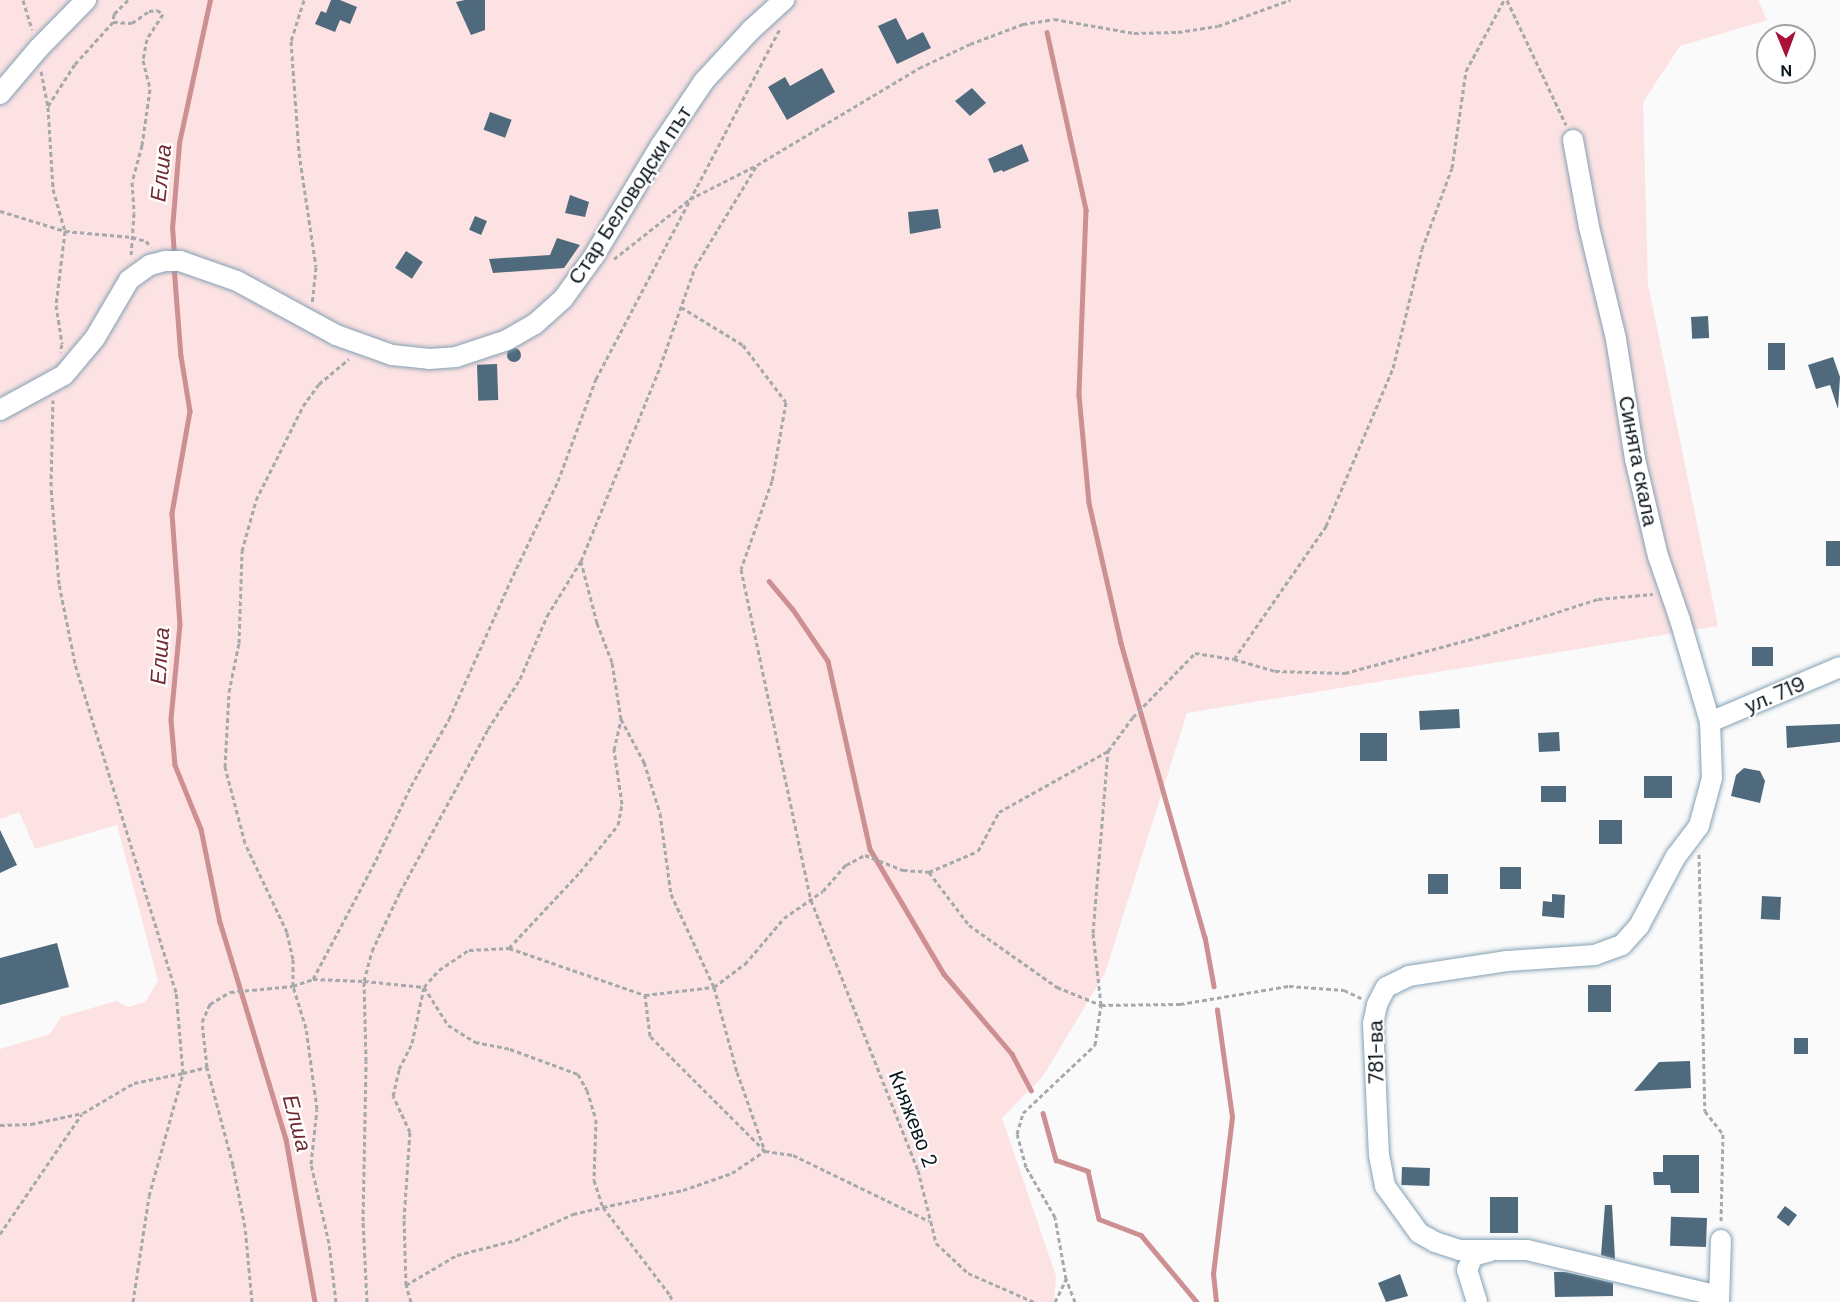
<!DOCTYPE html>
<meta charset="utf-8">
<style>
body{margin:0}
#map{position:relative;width:1840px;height:1302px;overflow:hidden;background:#fafafa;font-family:"DM Sans",sans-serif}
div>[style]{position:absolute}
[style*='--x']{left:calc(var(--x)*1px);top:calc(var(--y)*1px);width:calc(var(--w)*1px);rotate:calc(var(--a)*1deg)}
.green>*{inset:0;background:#fce2e3}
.stream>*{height:4.5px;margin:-2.25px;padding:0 2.25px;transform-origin:2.25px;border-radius:2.25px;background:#cd8f92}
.building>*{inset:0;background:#4e6a7c;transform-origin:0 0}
.round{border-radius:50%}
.path>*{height:3px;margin-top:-1.5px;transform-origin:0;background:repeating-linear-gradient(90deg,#a6a9ac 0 4.5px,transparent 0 7.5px)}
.roads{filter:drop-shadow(0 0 2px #84a1b4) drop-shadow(0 0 2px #84a1b4)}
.minor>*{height:20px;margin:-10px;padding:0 10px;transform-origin:10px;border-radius:10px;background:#fff}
span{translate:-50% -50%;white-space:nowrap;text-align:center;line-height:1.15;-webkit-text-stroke:4.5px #fff;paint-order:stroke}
.street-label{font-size:21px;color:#0b161d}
.water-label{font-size:22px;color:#722831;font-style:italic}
.north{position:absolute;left:1756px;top:24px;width:60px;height:60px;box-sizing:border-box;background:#fff;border:2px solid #9da2a5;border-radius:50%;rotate:179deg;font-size:16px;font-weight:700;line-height:24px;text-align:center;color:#0b161d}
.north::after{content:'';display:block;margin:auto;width:21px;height:27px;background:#a91138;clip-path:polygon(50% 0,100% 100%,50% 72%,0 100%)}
</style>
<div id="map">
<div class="green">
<i style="clip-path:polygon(0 0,1758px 0,1767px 20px,1680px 46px,1643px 102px,1648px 284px,1718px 626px,1187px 713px,1105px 973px,1043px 1076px,1002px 1118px,1056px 1276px,1054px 1302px,0 1302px,0 1049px,50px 1034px,61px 1017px,116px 1001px,129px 1007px,145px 1002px,158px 981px,117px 825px,35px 849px,19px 812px,0 819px)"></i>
</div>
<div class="stream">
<i style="--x:1047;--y:32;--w:182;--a:77.6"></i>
<i style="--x:1086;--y:210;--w:185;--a:92.2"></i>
<i style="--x:1079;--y:395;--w:108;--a:84.7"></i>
<i style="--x:1089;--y:503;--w:144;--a:77.1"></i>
<i style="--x:1121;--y:643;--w:306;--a:74.1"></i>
<i style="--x:1205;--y:937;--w:50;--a:79.6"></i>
<i style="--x:174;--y:255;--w:26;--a:-94"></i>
<i style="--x:172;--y:229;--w:86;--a:-85.3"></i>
<i style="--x:179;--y:143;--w:146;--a:-77.8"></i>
<i style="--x:174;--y:266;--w:90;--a:85.6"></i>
<i style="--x:181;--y:356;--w:56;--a:80.7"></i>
<i style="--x:190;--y:411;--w:104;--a:100"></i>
<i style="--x:172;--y:513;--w:111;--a:85.9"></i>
<i style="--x:180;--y:624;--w:96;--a:95.4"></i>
<i style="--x:171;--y:720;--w:45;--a:84.9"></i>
<i style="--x:175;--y:765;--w:69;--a:67.9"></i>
<i style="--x:201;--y:829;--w:95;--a:78.5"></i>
<i style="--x:220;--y:922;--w:227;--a:73.1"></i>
<i style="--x:286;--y:1139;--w:166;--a:79.9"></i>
<i style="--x:769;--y:581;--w:35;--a:50"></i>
<i style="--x:792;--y:608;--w:64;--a:55.8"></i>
<i style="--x:828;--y:661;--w:193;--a:77.4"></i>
<i style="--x:870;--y:849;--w:145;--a:59.4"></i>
<i style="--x:944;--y:974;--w:105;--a:49.6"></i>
<i style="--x:1012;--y:1054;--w:41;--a:62.2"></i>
<i style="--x:1043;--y:1113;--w:49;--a:74.5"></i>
<i style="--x:1056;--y:1160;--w:34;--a:19"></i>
<i style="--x:1088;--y:1171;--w:49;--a:77.1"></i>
<i style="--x:1099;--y:1219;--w:45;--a:20.9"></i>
<i style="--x:1141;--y:1235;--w:87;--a:50.1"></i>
<i style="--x:1216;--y:1302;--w:28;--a:-96"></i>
<i style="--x:1213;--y:1274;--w:158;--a:-83.1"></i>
<i style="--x:1232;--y:1117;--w:108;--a:-98"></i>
</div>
<div class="building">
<i style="clip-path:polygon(331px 0,340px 0,357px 7px,350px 24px,340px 20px,335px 32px,315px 24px,321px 11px,326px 13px)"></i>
<i style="clip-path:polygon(465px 0,485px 0,485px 30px,471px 35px,456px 2px)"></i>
<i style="clip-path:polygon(896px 18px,907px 40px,923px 32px,931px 48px,897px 64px,878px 26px)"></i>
<i style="clip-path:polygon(822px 68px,835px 92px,787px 120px,768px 87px,785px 77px,790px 86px)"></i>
<i style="clip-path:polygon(972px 88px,986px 103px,970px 116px,955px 101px)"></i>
<i style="left:490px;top:112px;width:23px;height:19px;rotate:20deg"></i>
<i style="clip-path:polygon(1022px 144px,1029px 161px,1003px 172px,1002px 170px,994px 173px,988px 159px)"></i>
<i style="clip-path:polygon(570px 195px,589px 202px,585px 217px,565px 213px)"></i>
<i style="clip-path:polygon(938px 209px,941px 228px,910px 234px,908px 212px)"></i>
<i style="left:475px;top:216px;width:13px;height:15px;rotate:23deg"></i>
<i style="clip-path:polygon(557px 238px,580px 245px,564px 268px,493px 273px,489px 259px,550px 255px)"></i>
<i style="left:406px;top:251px;width:20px;height:20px;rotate:33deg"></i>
<i style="left:1708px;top:316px;width:22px;height:17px;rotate:87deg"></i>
<i style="left:1768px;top:343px;width:17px;height:27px"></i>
<i class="round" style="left:507px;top:348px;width:14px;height:14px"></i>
<i style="clip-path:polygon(1833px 357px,1840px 377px,1838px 409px,1830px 385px,1816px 389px,1808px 365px)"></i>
<i style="left:497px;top:364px;width:36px;height:20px;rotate:88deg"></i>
<i style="left:1826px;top:541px;width:14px;height:25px"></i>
<i style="left:1752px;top:647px;width:21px;height:19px"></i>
<i style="left:1459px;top:709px;width:19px;height:40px;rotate:87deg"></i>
<i style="clip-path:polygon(1840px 724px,1840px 742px,1787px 748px,1786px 726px)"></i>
<i style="left:1559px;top:732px;width:19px;height:21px;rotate:87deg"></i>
<i style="left:1387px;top:733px;width:28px;height:27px;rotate:90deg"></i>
<i style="clip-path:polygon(1744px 768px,1760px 771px,1765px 781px,1760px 803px,1731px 796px,1736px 775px)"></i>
<i style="left:1672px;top:776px;width:22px;height:28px;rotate:90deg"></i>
<i style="left:1566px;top:786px;width:16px;height:25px;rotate:90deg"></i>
<i style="left:1599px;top:820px;width:23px;height:24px"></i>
<i style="clip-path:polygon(0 830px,17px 865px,0 873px)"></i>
<i style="left:1500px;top:867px;width:21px;height:22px"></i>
<i style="left:1428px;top:874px;width:20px;height:20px"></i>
<i style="clip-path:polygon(1552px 894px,1565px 895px,1564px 918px,1542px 916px,1543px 901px,1552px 902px)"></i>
<i style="left:1762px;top:896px;width:19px;height:23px;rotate:3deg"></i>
<i style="clip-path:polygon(57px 943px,69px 987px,0 1005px,0 958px)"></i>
<i style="left:1588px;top:985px;width:23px;height:27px"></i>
<i style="left:1808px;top:1038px;width:16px;height:14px;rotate:90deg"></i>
<i style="clip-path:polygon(1690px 1061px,1691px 1088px,1634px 1091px,1659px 1062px)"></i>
<i style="clip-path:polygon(1663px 1155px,1699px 1155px,1699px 1193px,1671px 1193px,1670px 1185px,1654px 1185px,1653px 1172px,1663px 1172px)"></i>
<i style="left:1402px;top:1167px;width:28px;height:18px;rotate:2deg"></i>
<i style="left:1518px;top:1197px;width:36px;height:28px;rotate:90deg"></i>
<i style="clip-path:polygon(1605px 1205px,1612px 1205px,1615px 1259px,1601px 1255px)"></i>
<i style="left:1785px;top:1206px;width:15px;height:14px;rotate:37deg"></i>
<i style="left:1707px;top:1218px;width:29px;height:36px;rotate:92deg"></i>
<i style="clip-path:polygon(1554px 1272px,1565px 1272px,1613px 1283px,1613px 1296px,1555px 1297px)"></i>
<i style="clip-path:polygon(1400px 1274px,1408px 1296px,1386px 1302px,1378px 1283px)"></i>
</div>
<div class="path">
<i style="--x:23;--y:0;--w:31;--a:73"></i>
<i style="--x:128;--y:0;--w:20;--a:135"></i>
<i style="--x:114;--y:14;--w:8;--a:97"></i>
<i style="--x:113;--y:22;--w:19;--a:3"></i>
<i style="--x:132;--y:23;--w:21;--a:-35"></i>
<i style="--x:149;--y:11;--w:8;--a:-7"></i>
<i style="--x:157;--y:10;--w:7;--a:34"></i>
<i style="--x:163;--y:14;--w:30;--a:123"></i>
<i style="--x:147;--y:39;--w:21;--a:101"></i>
<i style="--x:143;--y:60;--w:30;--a:76"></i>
<i style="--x:150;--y:89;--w:57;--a:98.1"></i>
<i style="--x:142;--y:145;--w:38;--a:105"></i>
<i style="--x:132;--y:182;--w:31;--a:86"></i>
<i style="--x:134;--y:213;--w:44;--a:93.9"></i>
<i style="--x:304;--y:0;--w:43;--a:107.6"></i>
<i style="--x:291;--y:41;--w:112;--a:85.9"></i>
<i style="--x:299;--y:153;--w:115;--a:81.5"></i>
<i style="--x:316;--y:267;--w:37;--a:96"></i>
<i style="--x:1507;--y:0;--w:138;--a:64.7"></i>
<i style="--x:41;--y:71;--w:37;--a:79"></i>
<i style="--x:48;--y:107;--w:82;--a:86.5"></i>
<i style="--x:53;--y:189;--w:44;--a:74.1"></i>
<i style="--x:65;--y:231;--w:75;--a:96.9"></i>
<i style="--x:56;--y:305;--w:39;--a:81"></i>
<i style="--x:62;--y:344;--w:8;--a:104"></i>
<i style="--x:48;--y:106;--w:50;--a:-57.3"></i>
<i style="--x:75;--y:64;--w:57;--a:-47.9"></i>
<i style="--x:0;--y:211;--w:68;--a:17.1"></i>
<i style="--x:65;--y:231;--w:67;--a:5.1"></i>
<i style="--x:132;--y:237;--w:15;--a:16"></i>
<i style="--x:146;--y:241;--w:8;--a:50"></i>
<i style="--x:614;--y:259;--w:97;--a:-38.3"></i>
<i style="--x:690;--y:199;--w:75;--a:-26.9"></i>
<i style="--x:757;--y:165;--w:189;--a:-30.9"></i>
<i style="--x:919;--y:68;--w:56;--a:-25.2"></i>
<i style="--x:970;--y:44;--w:57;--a:-20.7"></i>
<i style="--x:1023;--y:24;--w:31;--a:-9"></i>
<i style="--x:1054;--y:19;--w:81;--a:9.9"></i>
<i style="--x:1134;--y:33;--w:44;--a:-1.3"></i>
<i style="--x:1178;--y:32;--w:40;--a:-8.5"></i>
<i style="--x:1218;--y:26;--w:77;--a:-19.9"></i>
<i style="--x:681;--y:307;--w:73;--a:31.5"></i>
<i style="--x:743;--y:345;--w:71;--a:53"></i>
<i style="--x:786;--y:402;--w:80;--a:100"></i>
<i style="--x:772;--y:481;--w:93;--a:109.4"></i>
<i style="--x:741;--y:569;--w:338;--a:78.1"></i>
<i style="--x:811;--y:900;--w:290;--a:68.4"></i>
<i style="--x:918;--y:1170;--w:75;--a:76.1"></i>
<i style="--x:936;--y:1243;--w:44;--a:43.2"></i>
<i style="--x:968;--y:1273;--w:72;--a:23.7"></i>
<i style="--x:1234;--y:659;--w:162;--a:-55.3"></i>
<i style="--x:1326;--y:526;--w:172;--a:-67"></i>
<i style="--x:1393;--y:368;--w:122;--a:-76.3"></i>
<i style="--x:1422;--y:249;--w:86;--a:-69.7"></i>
<i style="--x:1452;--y:168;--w:98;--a:-81.8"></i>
<i style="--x:1466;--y:71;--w:81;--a:-61.8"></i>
<i style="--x:621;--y:719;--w:49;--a:61.9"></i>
<i style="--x:644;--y:762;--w:53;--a:72.6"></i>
<i style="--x:660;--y:813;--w:82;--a:82.3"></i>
<i style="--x:671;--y:894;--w:102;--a:65.2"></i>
<i style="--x:714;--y:987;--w:88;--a:74.9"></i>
<i style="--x:737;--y:1072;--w:84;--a:70.5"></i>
<i style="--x:765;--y:1151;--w:28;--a:8"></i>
<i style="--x:793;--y:1155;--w:151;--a:25.9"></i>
<i style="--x:1699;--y:854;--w:257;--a:88.7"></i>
<i style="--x:1705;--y:1111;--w:29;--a:52"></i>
<i style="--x:1723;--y:1134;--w:89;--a:91.3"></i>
<i style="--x:929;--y:872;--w:53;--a:-23.2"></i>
<i style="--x:978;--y:851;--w:44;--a:-61.7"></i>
<i style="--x:999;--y:812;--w:125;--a:-29.2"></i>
<i style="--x:509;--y:948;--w:104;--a:-46.9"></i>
<i style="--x:580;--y:872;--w:60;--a:-51"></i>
<i style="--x:618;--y:825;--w:21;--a:-79"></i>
<i style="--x:622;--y:804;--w:55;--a:-98.4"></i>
<i style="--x:614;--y:750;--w:32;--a:-77"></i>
<i style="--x:621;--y:719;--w:58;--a:-99"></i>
<i style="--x:612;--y:662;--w:42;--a:-111"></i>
<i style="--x:597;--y:623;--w:64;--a:-104.5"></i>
<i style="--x:313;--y:979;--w:135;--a:-62.1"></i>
<i style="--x:376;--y:860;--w:82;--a:-64.7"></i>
<i style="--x:411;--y:786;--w:77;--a:-60.4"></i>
<i style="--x:449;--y:719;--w:150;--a:-66"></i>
<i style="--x:510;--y:582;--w:112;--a:-64.6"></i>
<i style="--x:558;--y:481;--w:109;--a:-69.6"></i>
<i style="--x:596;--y:379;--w:396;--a:-62.3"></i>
<i style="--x:0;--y:1125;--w:31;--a:-2"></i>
<i style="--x:31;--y:1124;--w:53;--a:-11.9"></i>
<i style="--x:83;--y:1113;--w:59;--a:-30.5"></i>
<i style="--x:134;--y:1083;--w:50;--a:-11.5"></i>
<i style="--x:183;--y:1073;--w:81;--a:-94.9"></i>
<i style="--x:176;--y:992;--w:344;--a:-107.1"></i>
<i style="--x:75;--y:663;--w:81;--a:-101.4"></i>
<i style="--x:59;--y:584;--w:98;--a:-94.7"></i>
<i style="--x:51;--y:486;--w:86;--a:-88.7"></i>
<i style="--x:0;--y:1234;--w:145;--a:-55.7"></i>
<i style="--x:406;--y:1285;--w:59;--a:-30.5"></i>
<i style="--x:457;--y:1255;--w:61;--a:-14.3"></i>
<i style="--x:516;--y:1240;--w:63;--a:-24.5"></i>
<i style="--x:573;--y:1214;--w:31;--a:-13"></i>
<i style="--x:603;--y:1207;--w:111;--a:52.7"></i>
<i style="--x:670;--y:1295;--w:8;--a:67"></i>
<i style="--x:133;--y:1302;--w:107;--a:-81.4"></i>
<i style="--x:149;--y:1196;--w:128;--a:-74.5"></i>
<i style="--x:183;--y:1073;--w:25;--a:-14"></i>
<i style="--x:252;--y:1302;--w:75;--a:-95.3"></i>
<i style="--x:245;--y:1227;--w:63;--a:-101"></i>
<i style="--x:233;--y:1165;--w:101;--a:-104.9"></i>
<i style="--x:207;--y:1067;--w:45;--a:-96.3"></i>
<i style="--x:202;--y:1022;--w:20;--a:-66"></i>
<i style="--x:210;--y:1004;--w:23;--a:-31"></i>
<i style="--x:230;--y:992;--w:63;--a:-5.4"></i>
<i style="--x:293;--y:986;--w:21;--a:-19"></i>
<i style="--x:313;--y:979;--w:51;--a:2.2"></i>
<i style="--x:364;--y:981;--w:31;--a:-75"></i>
<i style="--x:372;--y:951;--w:65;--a:-64.6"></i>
<i style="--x:400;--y:892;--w:185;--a:-61.6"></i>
<i style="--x:488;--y:729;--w:59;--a:-57.4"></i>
<i style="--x:520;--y:679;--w:69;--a:-66.8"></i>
<i style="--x:547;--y:616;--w:65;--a:-58.3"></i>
<i style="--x:581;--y:561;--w:209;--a:-67.8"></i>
<i style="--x:660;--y:367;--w:106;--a:-70.7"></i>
<i style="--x:695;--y:267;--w:119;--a:-58.7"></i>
<i style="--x:336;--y:1302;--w:59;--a:-96.8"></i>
<i style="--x:329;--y:1243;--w:81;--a:-102.8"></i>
<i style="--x:311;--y:1164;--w:55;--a:-83.8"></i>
<i style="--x:317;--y:1109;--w:82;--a:-97.7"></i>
<i style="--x:306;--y:1028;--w:44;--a:-107.2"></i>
<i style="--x:293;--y:986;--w:27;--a:-90"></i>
<i style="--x:293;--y:959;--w:28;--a:-103"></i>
<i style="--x:287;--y:932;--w:98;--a:-115.3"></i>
<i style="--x:245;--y:843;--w:79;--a:-104.7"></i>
<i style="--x:225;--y:767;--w:75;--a:-86.9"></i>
<i style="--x:229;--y:692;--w:50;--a:-78.5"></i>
<i style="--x:239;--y:643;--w:92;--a:-88.1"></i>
<i style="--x:242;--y:551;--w:53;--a:-74.6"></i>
<i style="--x:256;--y:500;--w:105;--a:-63.4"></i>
<i style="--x:303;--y:406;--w:27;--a:-54"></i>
<i style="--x:319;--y:384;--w:39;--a:-40"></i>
<i style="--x:367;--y:1302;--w:81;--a:-92.8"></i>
<i style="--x:363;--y:1221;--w:160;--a:-88.9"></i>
<i style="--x:366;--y:1061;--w:80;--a:-91.4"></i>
<i style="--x:364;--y:981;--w:60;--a:5.7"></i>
<i style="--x:424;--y:987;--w:45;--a:57.7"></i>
<i style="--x:448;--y:1025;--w:32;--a:32"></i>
<i style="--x:475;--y:1042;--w:36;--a:11"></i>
<i style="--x:510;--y:1049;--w:72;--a:20.2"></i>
<i style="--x:578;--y:1074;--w:18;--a:61"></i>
<i style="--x:587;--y:1090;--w:30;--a:73"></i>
<i style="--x:596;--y:1119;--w:61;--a:91.9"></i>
<i style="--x:594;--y:1180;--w:28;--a:72"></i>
<i style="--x:603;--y:1207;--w:82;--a:-12"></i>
<i style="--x:683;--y:1190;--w:52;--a:-19.1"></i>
<i style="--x:732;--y:1173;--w:40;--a:-34"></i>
<i style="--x:765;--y:1151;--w:163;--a:-135"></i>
<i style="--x:650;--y:1036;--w:41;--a:-97"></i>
<i style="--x:411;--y:1302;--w:18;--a:-106"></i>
<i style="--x:406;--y:1285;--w:66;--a:-91.7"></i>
<i style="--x:404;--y:1219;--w:87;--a:-86.1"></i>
<i style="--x:410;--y:1132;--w:40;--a:-115"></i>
<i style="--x:393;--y:1096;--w:28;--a:-77"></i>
<i style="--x:399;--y:1069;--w:29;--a:-63"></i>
<i style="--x:412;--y:1043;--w:57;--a:-77.9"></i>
<i style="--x:424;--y:987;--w:23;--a:-49"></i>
<i style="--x:439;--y:970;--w:36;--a:-34"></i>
<i style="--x:469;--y:950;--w:40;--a:-2.9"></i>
<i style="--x:509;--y:948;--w:144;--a:19.1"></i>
<i style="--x:645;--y:995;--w:69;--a:-6.6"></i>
<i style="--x:714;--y:987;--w:39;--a:-37"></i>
<i style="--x:745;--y:964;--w:60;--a:-49.7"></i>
<i style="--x:784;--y:918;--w:47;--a:-34.7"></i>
<i style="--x:823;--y:891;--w:35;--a:-49"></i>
<i style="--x:846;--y:865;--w:21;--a:-28"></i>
<i style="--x:865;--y:855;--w:41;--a:21.5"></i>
<i style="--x:903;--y:870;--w:26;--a:4"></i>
<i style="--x:929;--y:872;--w:66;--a:53"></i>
<i style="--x:969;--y:925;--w:108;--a:35.2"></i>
<i style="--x:1057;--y:987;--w:48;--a:22.2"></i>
<i style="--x:1101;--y:1005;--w:72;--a:-96.3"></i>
<i style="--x:1093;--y:933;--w:183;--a:-85.3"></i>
<i style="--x:1108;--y:751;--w:42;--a:-53.7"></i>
<i style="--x:1133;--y:717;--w:89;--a:-45.9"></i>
<i style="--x:1195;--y:653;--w:39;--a:9"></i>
<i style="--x:1234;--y:659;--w:43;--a:16.3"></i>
<i style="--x:1275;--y:671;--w:70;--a:1.6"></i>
<i style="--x:1345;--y:673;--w:146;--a:-15.1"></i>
<i style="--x:1486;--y:635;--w:118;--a:-17.8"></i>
<i style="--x:1598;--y:599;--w:55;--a:-5.2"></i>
<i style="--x:1055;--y:1302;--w:25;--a:-64"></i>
<i style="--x:1075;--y:1302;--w:25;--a:-111"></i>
<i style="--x:1066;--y:1279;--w:63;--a:-100.1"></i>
<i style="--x:1055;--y:1217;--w:58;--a:-120.1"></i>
<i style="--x:1026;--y:1167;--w:34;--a:-105"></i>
<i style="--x:1017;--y:1134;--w:22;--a:-74"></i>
<i style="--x:1023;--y:1113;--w:99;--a:-43.4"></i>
<i style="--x:1095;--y:1045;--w:40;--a:-81.5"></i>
<i style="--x:1101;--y:1005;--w:79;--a:-0.7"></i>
<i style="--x:1180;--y:1004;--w:110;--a:-9.4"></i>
<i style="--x:1289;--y:986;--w:55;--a:4.2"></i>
<i style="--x:1344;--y:990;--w:19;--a:25"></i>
</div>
<div class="roads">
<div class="minor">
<i style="--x:0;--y:94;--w:59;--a:-49.8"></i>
<i style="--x:38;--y:49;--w:69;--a:-45.6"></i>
<i style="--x:1573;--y:140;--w:88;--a:79.6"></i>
<i style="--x:1589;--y:227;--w:115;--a:76.4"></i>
<i style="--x:1616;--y:339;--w:121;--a:81"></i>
<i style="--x:1635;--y:459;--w:100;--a:76.7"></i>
<i style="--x:1658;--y:556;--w:68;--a:71"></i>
<i style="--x:1680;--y:620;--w:106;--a:73.6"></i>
<i style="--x:1710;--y:722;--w:56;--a:88"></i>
<i style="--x:1712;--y:778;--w:50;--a:105.2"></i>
<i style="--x:1699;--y:826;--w:38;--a:127"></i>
<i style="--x:1676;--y:856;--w:79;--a:117.9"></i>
<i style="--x:1639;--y:926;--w:25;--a:132"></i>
<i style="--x:1622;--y:945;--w:29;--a:160"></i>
<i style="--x:1595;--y:955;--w:88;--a:176.1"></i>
<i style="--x:1507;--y:961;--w:99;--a:171.3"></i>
<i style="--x:1409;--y:976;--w:25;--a:154"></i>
<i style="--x:1386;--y:987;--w:20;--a:117"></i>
<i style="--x:1377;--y:1005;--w:19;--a:102"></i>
<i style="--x:1373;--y:1024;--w:131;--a:87.4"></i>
<i style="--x:1379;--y:1155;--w:32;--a:79"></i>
<i style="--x:1385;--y:1186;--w:58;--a:54.1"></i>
<i style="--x:1419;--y:1233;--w:18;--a:29"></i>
<i style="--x:1435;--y:1242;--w:25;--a:18"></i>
<i style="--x:1459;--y:1250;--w:68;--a:0"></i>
<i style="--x:1527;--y:1250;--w:197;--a:13.5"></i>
<i style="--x:0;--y:410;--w:73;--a:-28.7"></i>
<i style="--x:64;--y:375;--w:48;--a:-50"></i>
<i style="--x:95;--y:338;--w:67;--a:-59.6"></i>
<i style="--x:129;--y:280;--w:26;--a:-36"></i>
<i style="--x:150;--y:265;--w:16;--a:-15"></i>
<i style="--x:165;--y:261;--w:15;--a:0"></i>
<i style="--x:180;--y:261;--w:60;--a:19.3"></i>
<i style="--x:237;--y:281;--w:113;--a:28.6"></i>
<i style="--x:336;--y:335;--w:59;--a:19.7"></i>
<i style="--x:392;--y:355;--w:37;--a:6"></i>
<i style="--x:429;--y:359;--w:27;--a:-4"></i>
<i style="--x:456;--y:357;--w:54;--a:-18.4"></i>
<i style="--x:507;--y:340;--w:32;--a:-30"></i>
<i style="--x:535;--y:324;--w:38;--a:-42"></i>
<i style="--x:563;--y:299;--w:53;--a:-54.2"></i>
<i style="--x:594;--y:256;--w:130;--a:-58.9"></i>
<i style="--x:661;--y:145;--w:77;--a:-56.1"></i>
<i style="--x:704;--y:81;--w:69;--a:-47.3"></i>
<i style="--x:751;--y:30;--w:45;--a:-42.3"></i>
<i style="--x:1710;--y:722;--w:141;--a:-22.9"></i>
<i style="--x:1477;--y:1302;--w:34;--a:-107"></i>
<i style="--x:1467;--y:1270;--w:15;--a:-67"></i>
<i style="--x:1473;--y:1256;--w:18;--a:-16"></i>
<i style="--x:1719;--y:1302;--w:62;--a:-88.2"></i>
</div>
</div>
<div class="street-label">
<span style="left:630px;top:195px;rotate:-57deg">Стар Беловодски път</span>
<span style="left:1638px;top:461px;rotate:79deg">Синята скала</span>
<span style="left:1775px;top:695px;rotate:-23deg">ул. 719</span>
<span style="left:1376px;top:1052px;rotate:-91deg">781-ва</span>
<span style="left:913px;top:1119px;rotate:69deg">Княжево 2</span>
</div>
<div class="water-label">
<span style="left:161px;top:173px;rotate:-84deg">Елша</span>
<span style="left:160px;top:656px;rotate:-86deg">Елша</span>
<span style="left:297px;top:1123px;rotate:75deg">Елша</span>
</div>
<div class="north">N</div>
</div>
